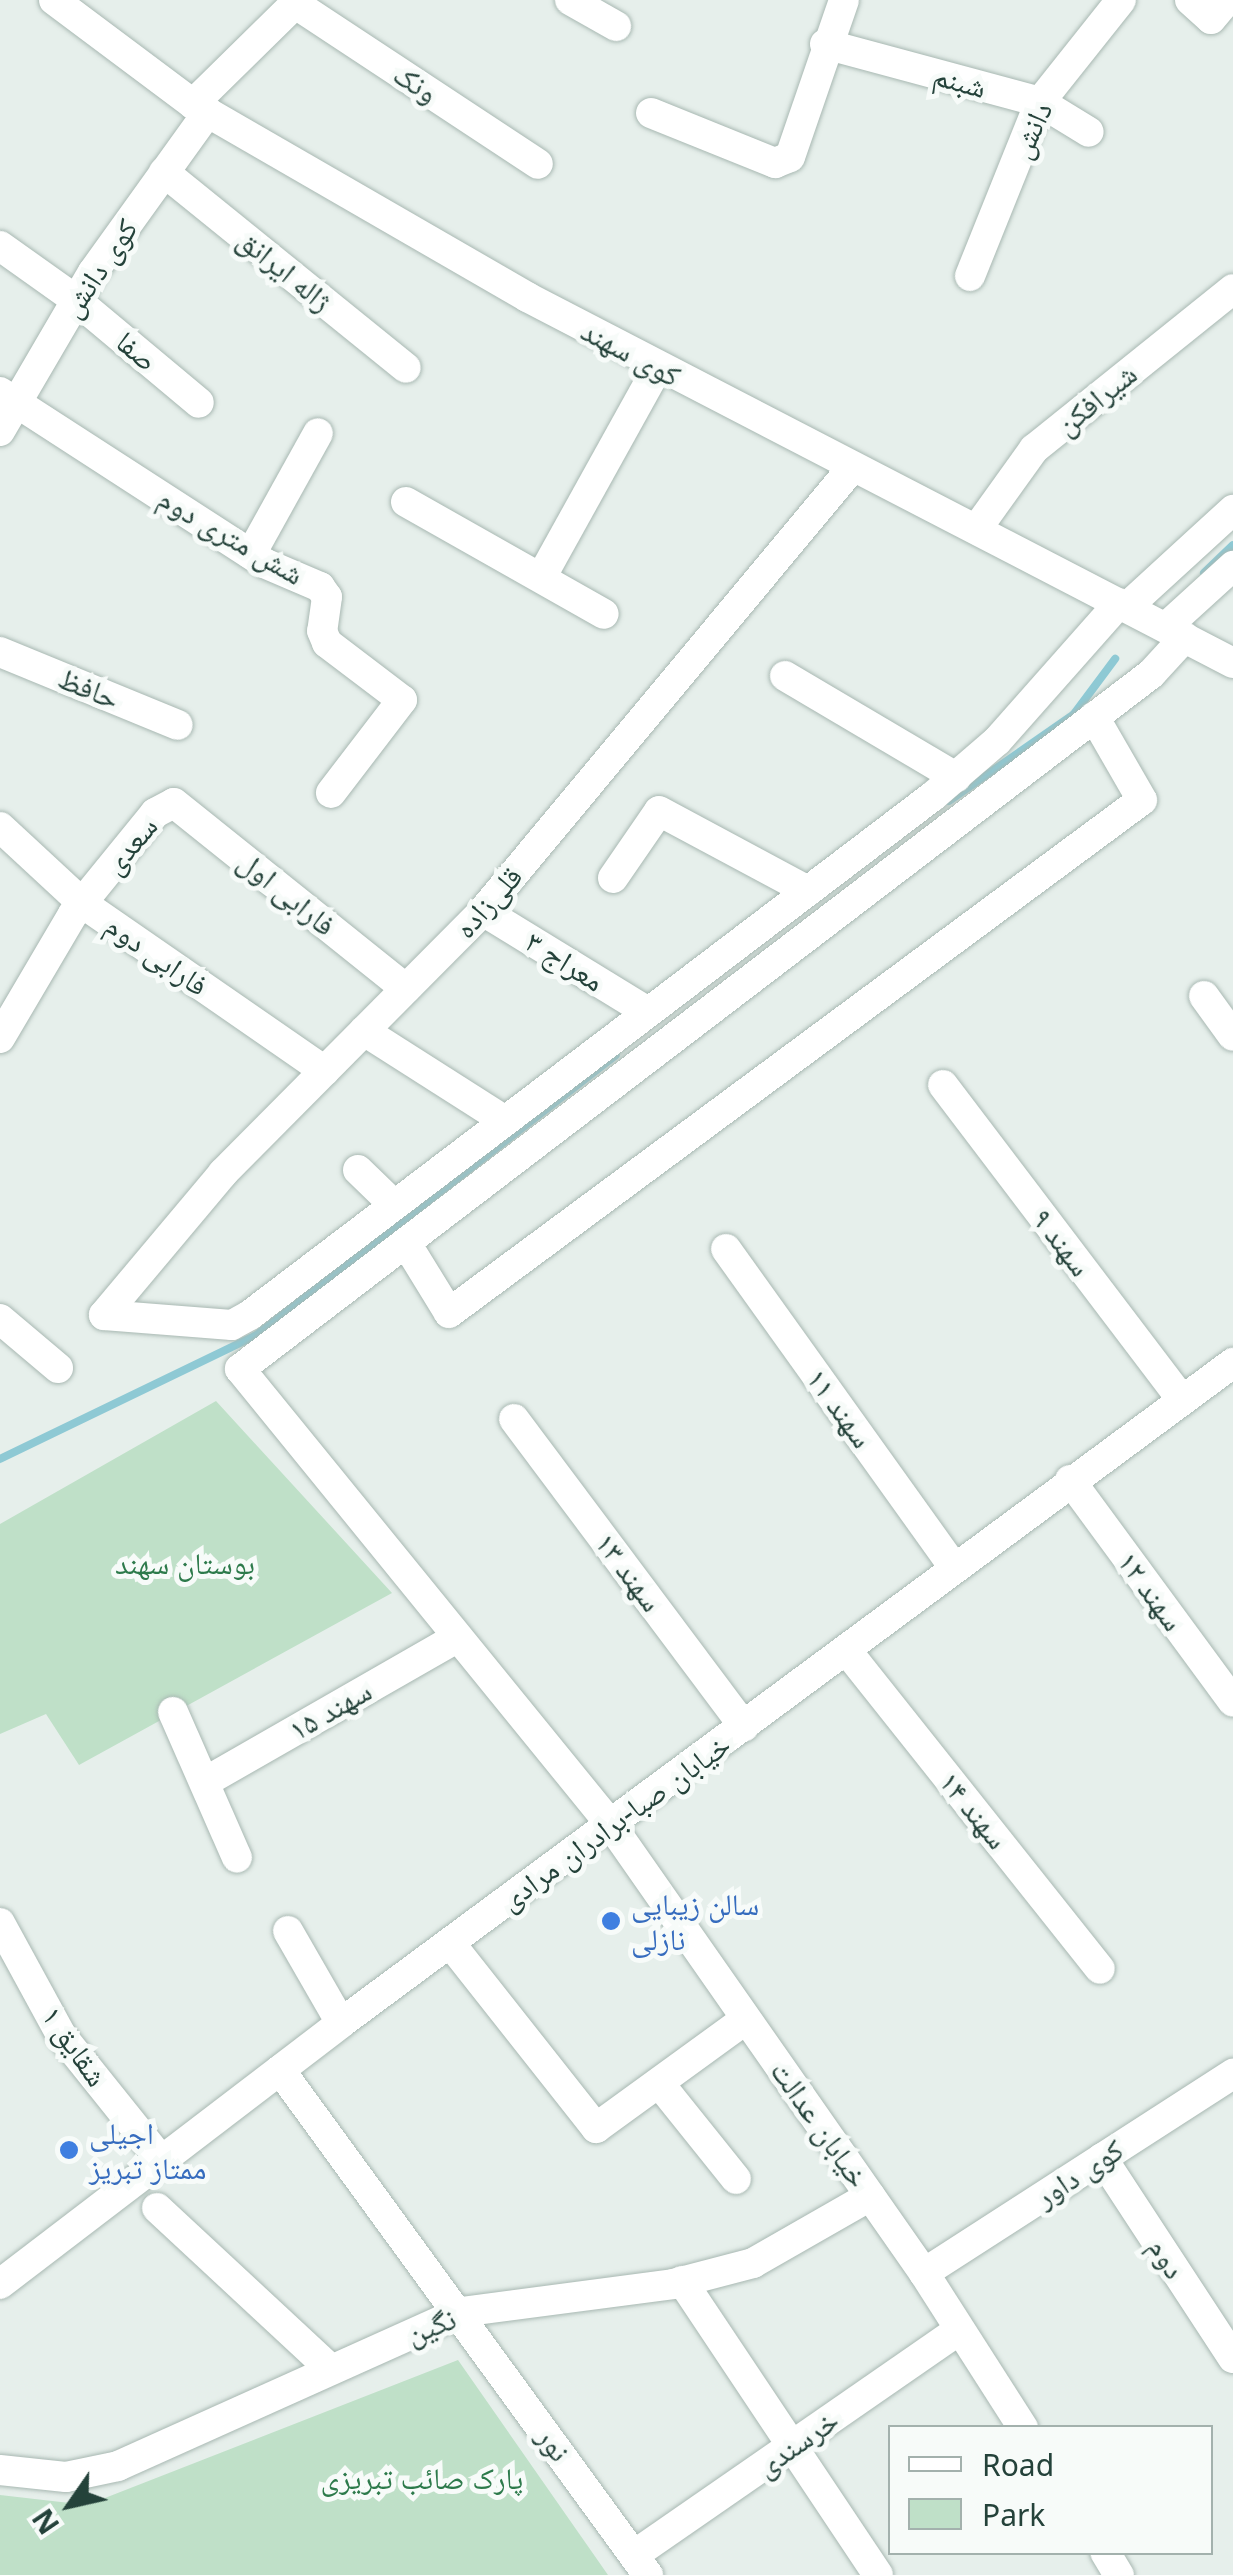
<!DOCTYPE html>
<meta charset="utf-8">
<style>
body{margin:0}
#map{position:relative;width:1233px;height:2575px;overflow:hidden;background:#e6efeb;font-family:"Noto Sans","Noto Naskh Arabic",sans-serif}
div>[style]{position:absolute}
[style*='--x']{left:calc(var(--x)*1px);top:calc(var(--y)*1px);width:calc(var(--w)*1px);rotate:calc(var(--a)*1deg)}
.green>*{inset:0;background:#bfe0c8}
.stream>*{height:8px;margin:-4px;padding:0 4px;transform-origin:4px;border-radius:4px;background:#8ec9d4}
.roads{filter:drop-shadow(0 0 2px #a8b8b2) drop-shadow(0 0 2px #a8b8b2)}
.minor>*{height:30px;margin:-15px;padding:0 15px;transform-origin:15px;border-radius:15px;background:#fff}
.tertiary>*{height:30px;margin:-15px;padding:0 15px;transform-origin:15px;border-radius:15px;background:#fff}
.secondary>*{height:30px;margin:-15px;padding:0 15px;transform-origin:15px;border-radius:15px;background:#fff}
.dots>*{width:28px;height:28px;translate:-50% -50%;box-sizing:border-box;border:5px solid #f7fbf9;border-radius:50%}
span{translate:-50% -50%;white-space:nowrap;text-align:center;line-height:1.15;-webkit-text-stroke:10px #f7fbf9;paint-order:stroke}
.street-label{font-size:30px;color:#24423a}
.park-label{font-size:30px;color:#2d7a4b}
.shop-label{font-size:30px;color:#366cbe}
.left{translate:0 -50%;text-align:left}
.legend{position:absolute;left:888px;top:2425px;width:325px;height:130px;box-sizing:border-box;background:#f7fbf9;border:2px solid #a3b1ad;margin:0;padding:12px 18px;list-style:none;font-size:30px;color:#24423a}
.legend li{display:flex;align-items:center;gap:20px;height:50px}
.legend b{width:50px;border:2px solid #a3b1ad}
.north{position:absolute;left:20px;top:2455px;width:100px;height:100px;-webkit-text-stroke:8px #f7fbf9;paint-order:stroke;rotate:236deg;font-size:28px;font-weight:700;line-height:40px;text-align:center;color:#24423a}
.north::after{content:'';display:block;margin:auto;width:35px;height:45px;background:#24423a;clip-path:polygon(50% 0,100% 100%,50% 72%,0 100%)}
</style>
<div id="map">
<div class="green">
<i style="clip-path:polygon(216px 1401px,392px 1593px,79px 1765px,46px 1714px,0 1734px,0 1524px)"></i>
<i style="clip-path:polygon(458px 2360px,608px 2575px,0 2575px,0 2495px,87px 2505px)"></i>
</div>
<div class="stream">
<i style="--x:1204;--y:573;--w:40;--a:-44"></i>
<i style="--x:949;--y:801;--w:152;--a:-34.8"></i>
<i style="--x:1074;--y:714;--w:69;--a:-53.3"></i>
<i style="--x:0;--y:1459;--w:283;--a:-25.8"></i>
<i style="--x:255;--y:1336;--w:457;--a:-37.9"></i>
</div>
<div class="roads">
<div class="minor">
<i style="--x:570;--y:0;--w:53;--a:29.5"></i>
<i style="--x:1190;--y:0;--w:28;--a:42"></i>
<i style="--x:1211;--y:19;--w:25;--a:-50"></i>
<i style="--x:294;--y:3;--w:292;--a:33.4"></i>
<i style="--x:825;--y:44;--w:223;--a:15.1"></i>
<i style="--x:1040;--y:102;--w:57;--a:31.5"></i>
<i style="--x:193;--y:104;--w:148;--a:-44.5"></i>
<i style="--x:651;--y:113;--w:134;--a:22"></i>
<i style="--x:775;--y:163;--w:16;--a:-22"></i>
<i style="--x:790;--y:157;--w:166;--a:-71"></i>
<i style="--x:164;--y:172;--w:311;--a:39"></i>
<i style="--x:0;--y:246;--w:93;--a:35.4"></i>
<i style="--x:76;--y:300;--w:160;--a:39.9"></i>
<i style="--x:970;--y:276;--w:188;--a:-68.1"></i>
<i style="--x:1040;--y:102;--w:130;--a:-51.5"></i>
<i style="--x:0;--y:392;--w:315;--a:32.9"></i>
<i style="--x:264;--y:563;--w:61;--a:23.2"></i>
<i style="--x:320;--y:587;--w:12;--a:55"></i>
<i style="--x:327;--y:597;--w:34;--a:98"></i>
<i style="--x:322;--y:631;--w:13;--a:67"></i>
<i style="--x:327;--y:643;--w:94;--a:37.2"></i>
<i style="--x:402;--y:700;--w:117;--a:127.4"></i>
<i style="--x:406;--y:502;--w:227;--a:29.5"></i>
<i style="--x:978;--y:527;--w:96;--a:-54.3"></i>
<i style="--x:1034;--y:449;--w:255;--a:-38.8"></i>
<i style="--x:251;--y:554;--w:138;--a:-61"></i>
<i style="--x:542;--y:576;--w:239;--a:-61"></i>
<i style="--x:0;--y:652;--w:192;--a:22.3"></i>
<i style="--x:785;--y:676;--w:199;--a:30.6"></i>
<i style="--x:0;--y:827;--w:112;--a:42.8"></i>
<i style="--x:82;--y:903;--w:295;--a:34.7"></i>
<i style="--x:613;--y:878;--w:81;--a:-55.5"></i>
<i style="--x:659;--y:811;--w:169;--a:28.2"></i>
<i style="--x:483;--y:911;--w:191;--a:31.5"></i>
<i style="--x:1204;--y:996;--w:49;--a:54.1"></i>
<i style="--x:364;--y:1031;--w:164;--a:32.5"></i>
<i style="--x:0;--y:1038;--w:144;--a:-59.5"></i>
<i style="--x:73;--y:914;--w:130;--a:-50.9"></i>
<i style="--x:155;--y:813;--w:21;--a:-28"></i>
<i style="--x:174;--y:803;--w:297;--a:38.7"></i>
<i style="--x:943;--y:1085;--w:394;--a:52.8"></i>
<i style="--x:358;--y:1170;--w:46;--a:44.1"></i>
<i style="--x:406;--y:1243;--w:82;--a:58.4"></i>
<i style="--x:449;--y:1313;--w:862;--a:-36.51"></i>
<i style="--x:1142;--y:800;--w:96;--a:-120"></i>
<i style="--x:726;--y:1249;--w:391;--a:54.4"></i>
<i style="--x:104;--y:1315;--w:128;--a:4.5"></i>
<i style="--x:232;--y:1325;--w:21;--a:-29"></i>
<i style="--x:250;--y:1315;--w:858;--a:-37.23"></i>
<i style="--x:933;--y:796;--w:84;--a:-40.7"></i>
<i style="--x:997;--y:741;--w:184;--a:-48.5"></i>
<i style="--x:104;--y:1315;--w:185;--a:-50"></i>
<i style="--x:223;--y:1173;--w:369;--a:-45.2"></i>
<i style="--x:483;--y:911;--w:575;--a:-50.22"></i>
<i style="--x:0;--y:1319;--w:76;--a:40.2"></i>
<i style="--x:514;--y:1419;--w:384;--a:53.2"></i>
<i style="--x:1070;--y:1480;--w:275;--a:53.7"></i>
<i style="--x:847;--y:1651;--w:406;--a:51.5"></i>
<i style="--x:173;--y:1712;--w:159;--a:66.3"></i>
<i style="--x:205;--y:1782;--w:289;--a:-29.8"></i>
<i style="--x:611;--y:1825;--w:588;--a:-129.13"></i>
<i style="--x:240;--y:1369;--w:1146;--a:-37.34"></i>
<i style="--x:1151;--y:674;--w:50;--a:-47.4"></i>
<i style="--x:0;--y:1923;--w:128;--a:61.4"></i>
<i style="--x:61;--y:2035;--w:161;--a:51.3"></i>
<i style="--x:288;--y:1931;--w:106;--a:60.1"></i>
<i style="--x:450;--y:1943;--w:236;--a:51.7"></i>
<i style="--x:596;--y:2128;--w:185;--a:-36"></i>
<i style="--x:280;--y:2070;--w:625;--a:53.92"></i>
<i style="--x:659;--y:2083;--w:123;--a:51.3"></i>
<i style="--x:1102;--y:2158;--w:239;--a:56.8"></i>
<i style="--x:157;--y:2208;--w:236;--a:42.9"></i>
<i style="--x:924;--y:2273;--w:368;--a:-32.8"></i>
<i style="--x:682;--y:2281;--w:353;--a:56.3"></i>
<i style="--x:0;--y:2470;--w:66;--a:6.1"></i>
<i style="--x:66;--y:2477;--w:53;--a:-11.9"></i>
<i style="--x:118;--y:2466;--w:376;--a:-24.2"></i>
<i style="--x:461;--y:2312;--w:214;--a:-7.5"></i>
<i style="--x:673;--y:2284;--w:83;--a:-14.7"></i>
<i style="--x:753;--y:2263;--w:135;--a:-29.8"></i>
<i style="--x:634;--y:2555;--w:395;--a:-34.7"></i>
</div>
<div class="tertiary">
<i style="--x:0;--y:431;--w:184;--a:-59.7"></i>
<i style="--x:93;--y:272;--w:197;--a:-54.3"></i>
<i style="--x:611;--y:1825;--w:547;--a:55.06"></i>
<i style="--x:924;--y:2273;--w:184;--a:57.4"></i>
<i style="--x:1105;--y:2552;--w:27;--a:59"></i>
</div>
<div class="secondary">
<i style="--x:54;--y:0;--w:174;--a:36.8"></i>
<i style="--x:193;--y:104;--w:386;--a:30"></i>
<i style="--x:527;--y:297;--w:795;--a:27.4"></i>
<i style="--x:1127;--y:607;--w:144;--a:-42.5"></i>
<i style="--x:1166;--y:627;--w:91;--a:-42.3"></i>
<i style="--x:0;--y:2284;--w:429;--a:-37.4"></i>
<i style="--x:341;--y:2023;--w:1110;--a:-36.5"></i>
</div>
</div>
<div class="dots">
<i style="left:611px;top:1921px;background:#3f7fe0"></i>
<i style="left:69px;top:2150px;background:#3f7fe0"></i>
</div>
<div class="street-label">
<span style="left:960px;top:81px;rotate:15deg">شبنم</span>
<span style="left:416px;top:83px;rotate:33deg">ونک</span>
<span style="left:1031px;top:130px;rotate:-65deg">دانش</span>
<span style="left:99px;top:268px;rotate:-56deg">کوی دانش</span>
<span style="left:285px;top:270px;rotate:39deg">ژاله ایرانق</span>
<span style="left:137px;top:351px;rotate:40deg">صفا</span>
<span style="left:631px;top:353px;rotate:28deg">کوی سهند</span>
<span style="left:1096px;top:399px;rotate:-39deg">شیر‌افکن</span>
<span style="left:231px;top:536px;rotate:30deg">شش متری دوم</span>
<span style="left:89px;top:688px;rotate:22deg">حافظ</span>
<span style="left:130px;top:845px;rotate:-50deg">سعدی</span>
<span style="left:287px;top:893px;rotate:39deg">فارابی اول</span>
<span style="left:488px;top:902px;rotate:-48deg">قلی‌زاده</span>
<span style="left:157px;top:955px;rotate:35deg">فارابی دوم</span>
<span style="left:565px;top:961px;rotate:32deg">معراج ۳</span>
<span style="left:1062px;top:1242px;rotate:53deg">سهند ۹</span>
<span style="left:840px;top:1408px;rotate:54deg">سهند ۱۱</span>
<span style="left:629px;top:1572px;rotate:53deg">سهند ۱۳</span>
<span style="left:1151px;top:1591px;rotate:54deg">سهند ۱۲</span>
<span style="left:330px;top:1710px;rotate:-30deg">سهند ۱۵</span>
<span style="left:974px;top:1810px;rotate:51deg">سهند ۱۴</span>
<span style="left:615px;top:1822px;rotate:-36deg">خیابان صبا-برادران مرادی</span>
<span style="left:75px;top:2046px;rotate:55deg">شقایق ۱</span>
<span style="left:820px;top:2124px;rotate:55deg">خیابان عدالت</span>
<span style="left:1079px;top:2173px;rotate:-33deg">کوی داور</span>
<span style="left:1167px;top:2258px;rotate:57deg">دوم</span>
<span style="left:431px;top:2326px;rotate:-21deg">نگین</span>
<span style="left:797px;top:2443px;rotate:-35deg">خرسندی</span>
<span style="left:554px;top:2444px;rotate:54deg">نور</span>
</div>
<div class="park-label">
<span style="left:185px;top:1563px">بوستان سهند</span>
<span style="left:422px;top:2478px">پارک صائب تبریزی</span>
</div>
<div class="shop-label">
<span class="left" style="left:631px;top:1921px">سالن زیبایی<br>نازلی</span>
<span class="left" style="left:89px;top:2150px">اجیلی<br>ممتاز تبریز</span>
</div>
<ul class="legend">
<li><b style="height:12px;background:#fff"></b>Road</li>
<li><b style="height:28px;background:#bfe0c8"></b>Park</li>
</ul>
<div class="north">N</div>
</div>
